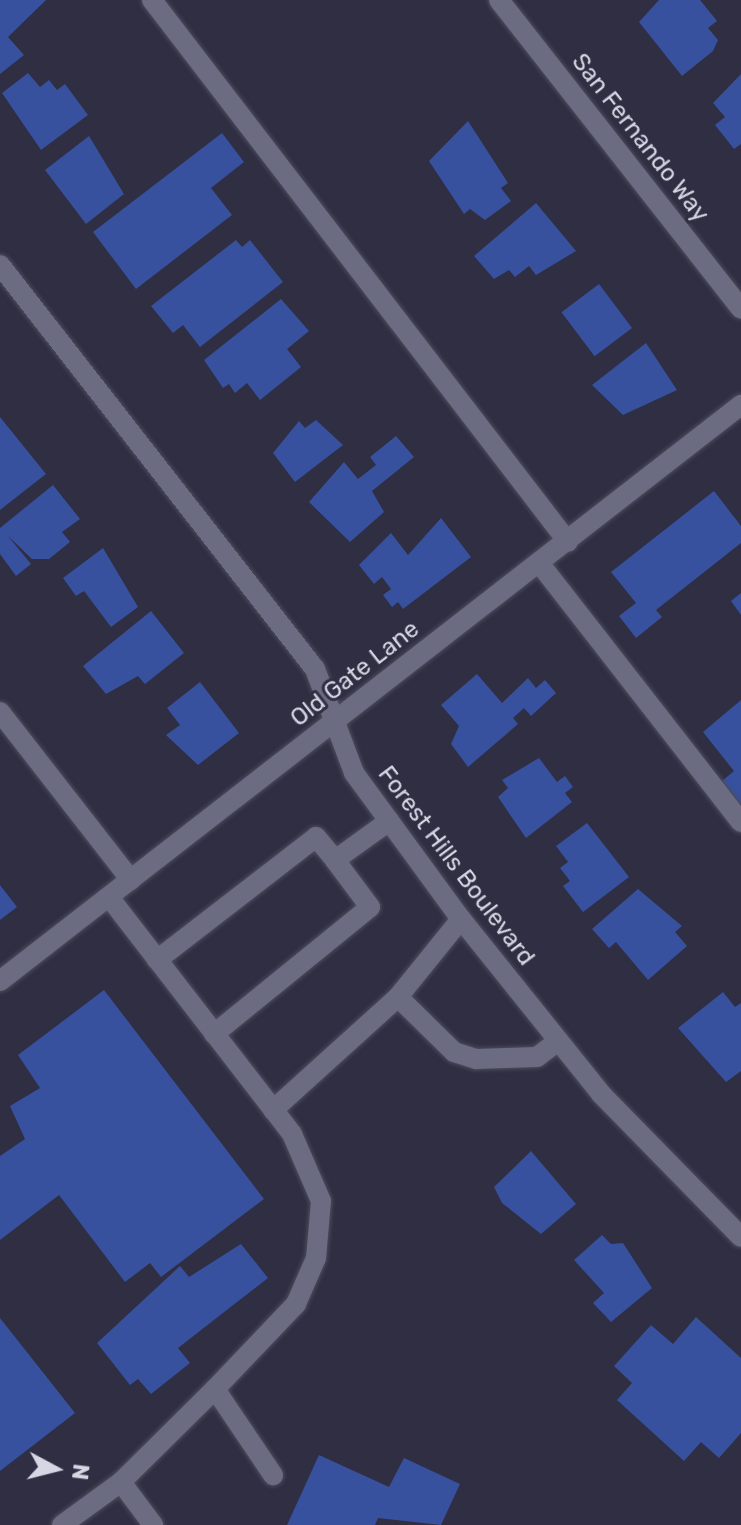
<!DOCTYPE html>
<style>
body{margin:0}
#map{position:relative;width:741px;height:1525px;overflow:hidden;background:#2f2e42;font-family:Rubik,sans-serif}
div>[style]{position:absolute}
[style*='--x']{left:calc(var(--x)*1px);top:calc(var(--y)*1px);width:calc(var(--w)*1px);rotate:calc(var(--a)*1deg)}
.building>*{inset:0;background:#37519e;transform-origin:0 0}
.roads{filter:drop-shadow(0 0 2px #4c4c5d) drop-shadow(0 0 2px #4c4c5d)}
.minor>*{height:20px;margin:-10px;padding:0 10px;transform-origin:10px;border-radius:10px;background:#6b6b82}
span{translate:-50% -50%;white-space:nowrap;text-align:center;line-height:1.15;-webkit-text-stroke:6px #2f2e42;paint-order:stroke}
.street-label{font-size:24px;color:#d6d7e4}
.north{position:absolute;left:16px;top:1429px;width:80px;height:80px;-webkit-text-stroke:6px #2f2e42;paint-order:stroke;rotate:97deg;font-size:22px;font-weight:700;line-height:32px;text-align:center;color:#d6d7e4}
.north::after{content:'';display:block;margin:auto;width:28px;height:36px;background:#d6d7e4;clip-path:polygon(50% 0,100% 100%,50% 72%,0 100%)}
</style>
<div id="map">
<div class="building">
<i style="clip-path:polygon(0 0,46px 0,8px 37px,24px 55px,0 74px)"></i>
<i style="clip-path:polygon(659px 0,700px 0,717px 21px,708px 28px,718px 40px,713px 51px,682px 76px,639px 22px)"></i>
<i style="clip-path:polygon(28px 73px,40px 87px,49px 80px,57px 90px,65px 84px,88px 115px,41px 150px,2px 93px)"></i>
<i style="clip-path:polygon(741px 74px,741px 144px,734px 149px,715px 125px,725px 117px,713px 103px)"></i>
<i style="clip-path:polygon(468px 121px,508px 183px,501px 188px,511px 201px,485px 220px,470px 209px,464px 214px,429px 161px)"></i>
<i style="clip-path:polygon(222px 133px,244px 162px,211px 188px,232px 215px,136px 289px,93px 232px)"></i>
<i style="clip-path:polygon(89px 136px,124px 194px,86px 224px,45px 170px)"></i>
<i style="clip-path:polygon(536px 203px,576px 251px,536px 275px,529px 266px,515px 277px,509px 270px,494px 279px,474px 256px)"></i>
<i style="clip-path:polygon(236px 240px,242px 247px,250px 240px,283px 282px,200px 347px,183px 325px,173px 333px,151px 306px)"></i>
<i style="left:599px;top:284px;width:55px;height:47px;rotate:53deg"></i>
<i style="clip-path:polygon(281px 299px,309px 331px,287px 349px,301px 367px,260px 400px,247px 383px,235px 393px,229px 384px,223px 388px,204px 360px)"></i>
<i style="clip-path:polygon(646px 343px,677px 390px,623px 415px,592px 385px)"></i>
<i style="clip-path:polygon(0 417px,46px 474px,0 510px)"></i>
<i style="clip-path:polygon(316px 420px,343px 445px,295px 482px,273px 453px,299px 421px,305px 428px)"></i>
<i style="clip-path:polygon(396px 436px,414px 457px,372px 491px,384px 512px,350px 542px,309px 502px,344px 462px,358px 479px,376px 465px,370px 457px)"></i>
<i style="clip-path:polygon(53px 485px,80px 519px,62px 532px,70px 542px,49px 559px,32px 559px,8px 536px,31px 564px,16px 576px,0 554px,0 528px)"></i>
<i style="clip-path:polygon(714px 491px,741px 526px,741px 543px,656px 610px,662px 617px,636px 638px,619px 616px,636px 603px,611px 572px)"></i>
<i style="clip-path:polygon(441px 518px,471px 557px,403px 609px,398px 602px,392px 607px,383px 595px,391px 589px,382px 577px,374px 584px,359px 565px,391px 533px,408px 555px)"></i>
<i style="clip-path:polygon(103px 548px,138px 607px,111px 627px,84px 591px,76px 596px,63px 578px)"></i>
<i style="clip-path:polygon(741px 593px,741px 615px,731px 601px)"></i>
<i style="clip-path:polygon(151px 611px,184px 653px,145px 684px,138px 676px,106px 694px,83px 666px)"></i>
<i style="clip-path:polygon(477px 674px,502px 703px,528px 678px,536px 688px,545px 680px,556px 693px,531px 716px,524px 708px,513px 718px,518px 724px,468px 767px,451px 744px,459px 726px,441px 705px)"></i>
<i style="clip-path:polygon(200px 682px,239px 733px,198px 765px,166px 735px,180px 725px,167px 708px)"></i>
<i style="clip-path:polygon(741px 700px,741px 805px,722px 781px,734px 771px,703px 732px)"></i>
<i style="clip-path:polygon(539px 758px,557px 782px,565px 776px,573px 787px,565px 793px,572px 802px,526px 838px,498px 797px,508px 788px,502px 780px)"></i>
<i style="clip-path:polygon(587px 823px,629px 877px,583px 912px,563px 886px,570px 881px,560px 868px,568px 862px,556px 846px)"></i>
<i style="clip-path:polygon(0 885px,17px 907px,0 920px)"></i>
<i style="clip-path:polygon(638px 889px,682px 926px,675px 932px,687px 946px,648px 980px,616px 942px,609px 948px,592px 929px)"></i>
<i style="clip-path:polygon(104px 990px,264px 1199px,161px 1277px,150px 1263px,125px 1282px,59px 1195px,0 1240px,0 1156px,25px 1139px,10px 1106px,40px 1088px,18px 1055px)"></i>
<i style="clip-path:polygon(723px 992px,735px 1007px,741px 1003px,741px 1071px,726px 1082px,678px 1028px)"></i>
<i style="clip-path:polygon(531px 1151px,576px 1204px,541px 1234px,502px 1203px,494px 1187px)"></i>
<i style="clip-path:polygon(602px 1235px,611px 1244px,623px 1243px,652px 1288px,611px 1322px,593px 1303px,604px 1293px,574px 1260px)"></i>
<i style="clip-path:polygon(241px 1244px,268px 1278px,178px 1348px,190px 1363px,151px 1394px,138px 1379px,130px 1385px,97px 1343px,180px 1266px,189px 1277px)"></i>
<i style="clip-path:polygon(696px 1317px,741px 1358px,741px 1433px,719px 1458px,701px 1442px,684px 1461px,617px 1400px,632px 1383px,614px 1366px,651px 1325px,673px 1344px)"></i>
<i style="clip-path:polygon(0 1318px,75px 1413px,0 1471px)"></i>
<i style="clip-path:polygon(319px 1455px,389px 1487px,404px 1458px,460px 1484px,441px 1525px,378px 1518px,375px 1525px,287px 1525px)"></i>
</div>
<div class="roads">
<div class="minor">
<i style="--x:152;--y:0;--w:683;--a:52.49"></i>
<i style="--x:499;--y:0;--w:392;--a:51.9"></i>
<i style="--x:0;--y:265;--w:512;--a:52.06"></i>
<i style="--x:315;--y:669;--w:111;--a:69.4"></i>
<i style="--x:354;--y:773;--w:181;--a:53.8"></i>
<i style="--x:461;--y:919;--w:224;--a:51.3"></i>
<i style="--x:601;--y:1094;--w:200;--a:45.6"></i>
<i style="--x:540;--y:564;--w:327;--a:52.1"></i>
<i style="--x:0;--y:712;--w:213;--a:52.1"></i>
<i style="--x:109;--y:897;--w:299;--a:52.3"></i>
<i style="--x:292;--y:1134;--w:73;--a:66.6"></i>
<i style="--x:321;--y:1201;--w:57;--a:95"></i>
<i style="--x:316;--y:1258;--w:50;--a:113.5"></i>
<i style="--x:296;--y:1304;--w:117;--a:133.6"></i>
<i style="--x:157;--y:960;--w:201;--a:-37.7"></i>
<i style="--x:316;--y:837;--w:30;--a:50"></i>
<i style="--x:335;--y:860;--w:67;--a:-35.8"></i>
<i style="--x:0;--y:981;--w:939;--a:-37.86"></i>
<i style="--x:398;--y:997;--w:78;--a:44.5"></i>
<i style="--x:454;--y:1052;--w:23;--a:18"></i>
<i style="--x:476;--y:1059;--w:61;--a:-1.9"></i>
<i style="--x:537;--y:1057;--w:26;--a:-37"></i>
<i style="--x:214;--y:1034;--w:201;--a:-39.1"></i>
<i style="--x:370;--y:907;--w:59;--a:-126.7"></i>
<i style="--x:273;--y:1110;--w:169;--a:-42.1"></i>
<i style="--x:398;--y:997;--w:100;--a:-51.1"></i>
<i style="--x:121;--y:1482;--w:132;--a:-44.7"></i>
<i style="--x:215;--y:1389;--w:104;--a:56"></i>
<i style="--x:62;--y:1525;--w:73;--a:-36.1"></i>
<i style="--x:121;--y:1482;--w:54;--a:53.3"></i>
</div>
</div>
<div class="street-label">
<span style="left:640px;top:138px;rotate:52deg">San Fernando Way</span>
<span style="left:355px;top:674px;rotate:-38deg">Old Gate Lane</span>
<span style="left:456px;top:866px;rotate:53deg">Forest Hills Boulevard</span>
</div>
<div class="north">N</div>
</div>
